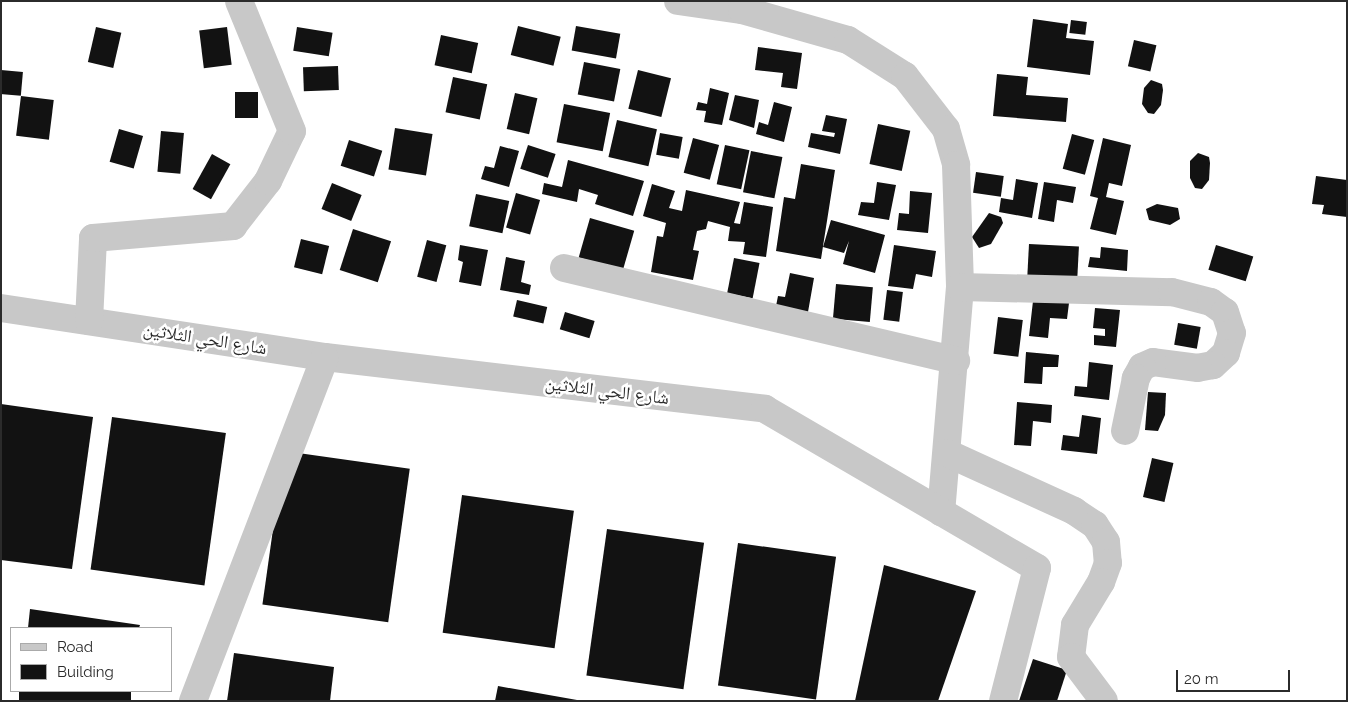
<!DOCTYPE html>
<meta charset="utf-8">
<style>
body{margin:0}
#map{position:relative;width:1348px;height:702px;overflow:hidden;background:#fff;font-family:Raleway,"Noto Naskh Arabic",sans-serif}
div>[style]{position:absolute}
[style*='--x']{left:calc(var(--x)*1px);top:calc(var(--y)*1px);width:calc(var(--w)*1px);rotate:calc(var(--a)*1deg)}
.building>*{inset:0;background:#121212;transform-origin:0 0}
.minor>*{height:28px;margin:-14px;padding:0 14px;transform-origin:14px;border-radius:14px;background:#c8c8c8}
span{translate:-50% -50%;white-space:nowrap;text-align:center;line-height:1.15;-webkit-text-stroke:5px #fff;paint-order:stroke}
.street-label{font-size:18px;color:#2b2b2b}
.frame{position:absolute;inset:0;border:2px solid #2b2b2b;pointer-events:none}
.legend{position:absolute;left:10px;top:627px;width:162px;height:65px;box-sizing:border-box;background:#fff;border:1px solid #aaa;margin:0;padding:6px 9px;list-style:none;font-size:15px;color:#2b2b2b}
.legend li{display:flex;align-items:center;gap:10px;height:25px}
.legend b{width:25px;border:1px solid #aaa}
.scale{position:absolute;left:1176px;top:670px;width:114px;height:22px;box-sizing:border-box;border:2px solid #2b2b2b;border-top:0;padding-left:6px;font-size:15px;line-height:18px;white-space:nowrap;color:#2b2b2b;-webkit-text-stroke:4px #fff;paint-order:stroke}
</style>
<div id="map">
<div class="building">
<i style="clip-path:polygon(1033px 19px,1068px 24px,1066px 38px,1094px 41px,1090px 75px,1027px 67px)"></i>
<i style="left:1071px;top:20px;width:16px;height:13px;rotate:7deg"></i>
<i style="left:518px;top:26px;width:44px;height:30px;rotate:14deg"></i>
<i style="left:576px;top:26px;width:45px;height:25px;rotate:10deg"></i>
<i style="left:96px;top:27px;width:26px;height:36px;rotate:13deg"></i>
<i style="left:227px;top:27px;width:38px;height:28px;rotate:83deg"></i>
<i style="left:297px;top:27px;width:36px;height:24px;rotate:9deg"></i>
<i style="left:441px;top:35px;width:38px;height:31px;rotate:12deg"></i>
<i style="left:1134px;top:40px;width:23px;height:27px;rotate:13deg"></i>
<i style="clip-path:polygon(758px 47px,802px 53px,797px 89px,781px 87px,783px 73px,755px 70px)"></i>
<i style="left:584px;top:62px;width:37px;height:33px;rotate:11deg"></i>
<i style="left:338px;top:66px;width:24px;height:35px;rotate:88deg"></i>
<i style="left:1px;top:70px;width:22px;height:24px;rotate:5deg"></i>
<i style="left:638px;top:70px;width:34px;height:40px;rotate:14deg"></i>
<i style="clip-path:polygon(997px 74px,1028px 77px,1026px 95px,1068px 98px,1066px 122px,993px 116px)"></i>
<i style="left:453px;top:77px;width:35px;height:36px;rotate:12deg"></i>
<i style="clip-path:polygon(1151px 80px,1162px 84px,1163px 90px,1161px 105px,1154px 114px,1148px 113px,1142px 104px,1144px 88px)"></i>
<i style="clip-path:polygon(710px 88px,729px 93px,722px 125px,704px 122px,706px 111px,696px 110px,698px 102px,707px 104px)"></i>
<i style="left:235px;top:92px;width:23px;height:26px"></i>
<i style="left:515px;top:93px;width:23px;height:37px;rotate:13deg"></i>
<i style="clip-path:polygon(735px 95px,759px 100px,754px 128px,729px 120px)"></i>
<i style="left:21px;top:96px;width:33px;height:40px;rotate:7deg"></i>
<i style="clip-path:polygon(774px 102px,792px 107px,784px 142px,756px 134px,759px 122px,768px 125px)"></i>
<i style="left:564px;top:104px;width:47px;height:39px;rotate:11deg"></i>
<i style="clip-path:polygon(826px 115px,847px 119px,840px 154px,808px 147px,811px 133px,834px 137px,835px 133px,822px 131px)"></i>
<i style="left:617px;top:120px;width:41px;height:38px;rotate:13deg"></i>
<i style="left:878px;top:124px;width:33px;height:41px;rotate:12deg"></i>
<i style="left:395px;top:128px;width:38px;height:42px;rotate:9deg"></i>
<i style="left:119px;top:129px;width:25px;height:34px;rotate:16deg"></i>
<i style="left:161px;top:131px;width:23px;height:41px;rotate:5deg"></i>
<i style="left:660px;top:133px;width:23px;height:22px;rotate:10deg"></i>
<i style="left:1072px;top:134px;width:23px;height:36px;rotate:15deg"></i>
<i style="left:693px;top:138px;width:27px;height:36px;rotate:15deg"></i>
<i style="clip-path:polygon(1103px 138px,1131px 145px,1122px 186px,1109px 183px,1106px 197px,1124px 201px,1116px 235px,1090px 229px,1098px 198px,1090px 196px)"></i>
<i style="left:349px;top:140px;width:35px;height:27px;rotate:18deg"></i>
<i style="left:528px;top:145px;width:29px;height:25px;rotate:18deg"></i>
<i style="left:725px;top:145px;width:25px;height:40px;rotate:12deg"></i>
<i style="clip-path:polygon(500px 146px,519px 151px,509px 187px,481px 179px,485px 166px,494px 168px)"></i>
<i style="left:751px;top:151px;width:32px;height:42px;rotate:11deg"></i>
<i style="clip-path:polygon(1198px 153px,1209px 157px,1210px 163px,1209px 180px,1202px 189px,1195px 188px,1190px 178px,1190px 161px)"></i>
<i style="left:212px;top:154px;width:21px;height:40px;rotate:29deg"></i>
<i style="clip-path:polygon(568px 160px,644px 181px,633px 216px,595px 204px,598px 195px,579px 189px,577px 202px,542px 194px,544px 183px,562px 187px)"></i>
<i style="clip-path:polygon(801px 164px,835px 170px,821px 259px,776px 251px,784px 197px,795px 199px)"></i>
<i style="left:976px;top:172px;width:28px;height:21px;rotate:8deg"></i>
<i style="clip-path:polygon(1316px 176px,1347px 180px,1347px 217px,1322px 214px,1324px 205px,1312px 204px)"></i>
<i style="clip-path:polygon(1016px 179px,1038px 183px,1032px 218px,999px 212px,1001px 198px,1013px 200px)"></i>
<i style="clip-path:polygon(877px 182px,896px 185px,889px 220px,858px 215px,861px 202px,874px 203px)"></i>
<i style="clip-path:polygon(1044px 182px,1076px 187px,1073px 203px,1057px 200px,1054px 222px,1038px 219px)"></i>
<i style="left:332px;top:183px;width:32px;height:28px;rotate:22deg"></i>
<i style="clip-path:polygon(652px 184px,675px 191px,669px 208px,682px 211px,686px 190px,740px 202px,734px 223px,740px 224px,744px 202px,773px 207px,766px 257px,743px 254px,745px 242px,728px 241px,730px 227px,708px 221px,706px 229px,697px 231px,693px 250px,699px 251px,693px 280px,651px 272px,657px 236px,663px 237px,666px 223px,643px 216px)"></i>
<i style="clip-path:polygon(910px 191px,932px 193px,928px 233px,897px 230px,899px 213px,909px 214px)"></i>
<i style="left:516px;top:193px;width:25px;height:36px;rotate:16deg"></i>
<i style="left:476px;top:194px;width:34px;height:33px;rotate:12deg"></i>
<i style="clip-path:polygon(1157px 204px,1178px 208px,1180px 219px,1170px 225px,1149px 220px,1146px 209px)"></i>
<i style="clip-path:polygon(989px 213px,1001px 217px,1003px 223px,991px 244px,979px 248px,972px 237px)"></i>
<i style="left:590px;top:218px;width:46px;height:41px;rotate:16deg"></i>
<i style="clip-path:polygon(831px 220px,885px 235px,875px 273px,843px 264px,849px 241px,844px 253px,823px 247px)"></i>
<i style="left:353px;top:229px;width:40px;height:43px;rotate:18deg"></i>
<i style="left:301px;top:239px;width:29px;height:29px;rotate:14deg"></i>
<i style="left:427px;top:240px;width:20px;height:38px;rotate:15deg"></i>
<i style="left:1029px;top:244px;width:50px;height:31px;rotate:3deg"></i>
<i style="clip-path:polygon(460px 245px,488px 250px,481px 286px,459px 282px,463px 262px,458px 260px)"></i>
<i style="clip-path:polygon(894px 245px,936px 251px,932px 277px,916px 274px,913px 289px,888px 286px)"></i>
<i style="left:1216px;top:245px;width:39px;height:26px;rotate:17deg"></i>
<i style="clip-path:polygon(1101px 247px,1128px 250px,1127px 271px,1088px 267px,1090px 257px,1100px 258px)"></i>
<i style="clip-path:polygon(506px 257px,525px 261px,521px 282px,531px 285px,529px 295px,500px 290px)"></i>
<i style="left:734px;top:258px;width:26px;height:36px;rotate:11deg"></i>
<i style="clip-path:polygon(790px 273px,814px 278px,808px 312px,776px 306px,778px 296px,785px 297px)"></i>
<i style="left:836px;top:284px;width:37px;height:35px;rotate:5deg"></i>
<i style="left:887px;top:290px;width:16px;height:30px;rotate:7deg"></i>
<i style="left:517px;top:300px;width:31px;height:17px;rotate:13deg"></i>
<i style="clip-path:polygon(1033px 301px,1069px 303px,1067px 319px,1050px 318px,1048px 338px,1029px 336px)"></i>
<i style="clip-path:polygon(1095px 308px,1120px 310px,1116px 347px,1094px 345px,1094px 335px,1105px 336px,1105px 329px,1093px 328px)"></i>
<i style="left:565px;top:312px;width:31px;height:18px;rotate:17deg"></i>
<i style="left:998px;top:317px;width:25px;height:37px;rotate:7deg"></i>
<i style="left:1178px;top:323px;width:23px;height:22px;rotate:10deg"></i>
<i style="clip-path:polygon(1026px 352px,1059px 355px,1058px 367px,1043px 367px,1042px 384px,1024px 383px)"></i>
<i style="clip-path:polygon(1089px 362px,1113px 365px,1109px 400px,1074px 396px,1075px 386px,1087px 387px)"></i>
<i style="clip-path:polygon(1148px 392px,1166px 393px,1165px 415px,1158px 431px,1145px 430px)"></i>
<i style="clip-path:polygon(1017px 402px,1052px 405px,1051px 423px,1033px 421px,1031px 446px,1014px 445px)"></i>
<i style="clip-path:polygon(1px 404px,93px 417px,72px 569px,1px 560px)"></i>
<i style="clip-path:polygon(1082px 415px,1101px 418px,1097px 454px,1061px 450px,1063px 435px,1079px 437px)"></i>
<i style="left:112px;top:417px;width:115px;height:154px;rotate:8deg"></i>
<i style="left:284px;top:451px;width:127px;height:155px;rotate:8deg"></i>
<i style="left:1152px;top:458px;width:22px;height:40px;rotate:13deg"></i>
<i style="left:462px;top:495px;width:113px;height:139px;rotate:8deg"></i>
<i style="left:607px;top:529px;width:98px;height:148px;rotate:8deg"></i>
<i style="left:738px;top:543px;width:99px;height:144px;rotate:8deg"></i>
<i style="clip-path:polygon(884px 565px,976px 591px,938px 701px,855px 701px)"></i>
<i style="clip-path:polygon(30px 609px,140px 625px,139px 628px,28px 628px)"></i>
<i style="clip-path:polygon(234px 653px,334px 667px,330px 701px,227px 701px)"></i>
<i style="clip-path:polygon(1033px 659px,1067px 670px,1057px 701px,1019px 701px)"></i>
<i style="clip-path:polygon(498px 686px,577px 700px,577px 701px,495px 701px)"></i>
<i style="left:19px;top:691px;width:112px;height:10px"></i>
</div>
<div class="minor">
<i style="--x:678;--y:1;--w:65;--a:8"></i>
<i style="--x:742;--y:10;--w:110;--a:15.8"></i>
<i style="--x:848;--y:40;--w:67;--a:32.3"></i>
<i style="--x:905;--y:76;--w:67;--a:52.3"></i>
<i style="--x:946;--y:129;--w:37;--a:74"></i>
<i style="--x:956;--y:165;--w:122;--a:88.1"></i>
<i style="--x:960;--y:287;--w:226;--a:94.8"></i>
<i style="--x:564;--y:268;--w:403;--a:13.3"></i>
<i style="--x:960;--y:287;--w:212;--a:1.4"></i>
<i style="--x:1172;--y:292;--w:40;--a:14.4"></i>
<i style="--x:1211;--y:302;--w:17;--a:36"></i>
<i style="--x:1225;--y:312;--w:22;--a:72"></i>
<i style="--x:1232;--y:333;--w:21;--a:107"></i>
<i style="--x:1226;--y:353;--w:18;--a:137"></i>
<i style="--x:1213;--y:365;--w:15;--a:169"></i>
<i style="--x:1198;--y:368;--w:45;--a:-172.4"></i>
<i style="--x:1153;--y:362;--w:12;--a:156"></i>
<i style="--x:1142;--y:367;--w:13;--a:119"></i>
<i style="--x:1136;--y:378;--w:54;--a:101.7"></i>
<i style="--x:1;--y:308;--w:328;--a:8.6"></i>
<i style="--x:325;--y:357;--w:443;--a:6.7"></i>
<i style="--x:765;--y:409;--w:315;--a:30.3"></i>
<i style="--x:1037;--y:568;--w:137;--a:104.3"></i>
<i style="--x:89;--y:321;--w:83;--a:-87.2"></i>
<i style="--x:93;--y:238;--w:141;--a:-4.9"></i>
<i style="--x:233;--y:226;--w:57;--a:-52.1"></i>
<i style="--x:268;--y:181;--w:55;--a:-64.4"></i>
<i style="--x:292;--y:131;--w:140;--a:-112.2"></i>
<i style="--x:947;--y:453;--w:140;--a:24.5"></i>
<i style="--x:1074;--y:511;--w:25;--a:34"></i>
<i style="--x:1095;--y:525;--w:20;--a:57"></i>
<i style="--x:1106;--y:542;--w:21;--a:85"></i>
<i style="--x:1108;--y:563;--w:20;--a:110"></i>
<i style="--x:1101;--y:582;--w:50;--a:121.2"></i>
<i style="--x:1075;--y:625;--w:32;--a:97"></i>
<i style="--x:1071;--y:657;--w:55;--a:53.1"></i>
<i style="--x:193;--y:701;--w:368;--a:-69"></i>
</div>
<div class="street-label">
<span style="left:205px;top:339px;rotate:9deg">شارع الحي الثلاثين</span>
<span style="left:607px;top:391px;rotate:7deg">شارع الحي الثلاثين</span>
</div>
<div class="frame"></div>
<ul class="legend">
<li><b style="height:6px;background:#c8c8c8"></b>Road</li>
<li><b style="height:14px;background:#121212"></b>Building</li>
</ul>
<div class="scale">20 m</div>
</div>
